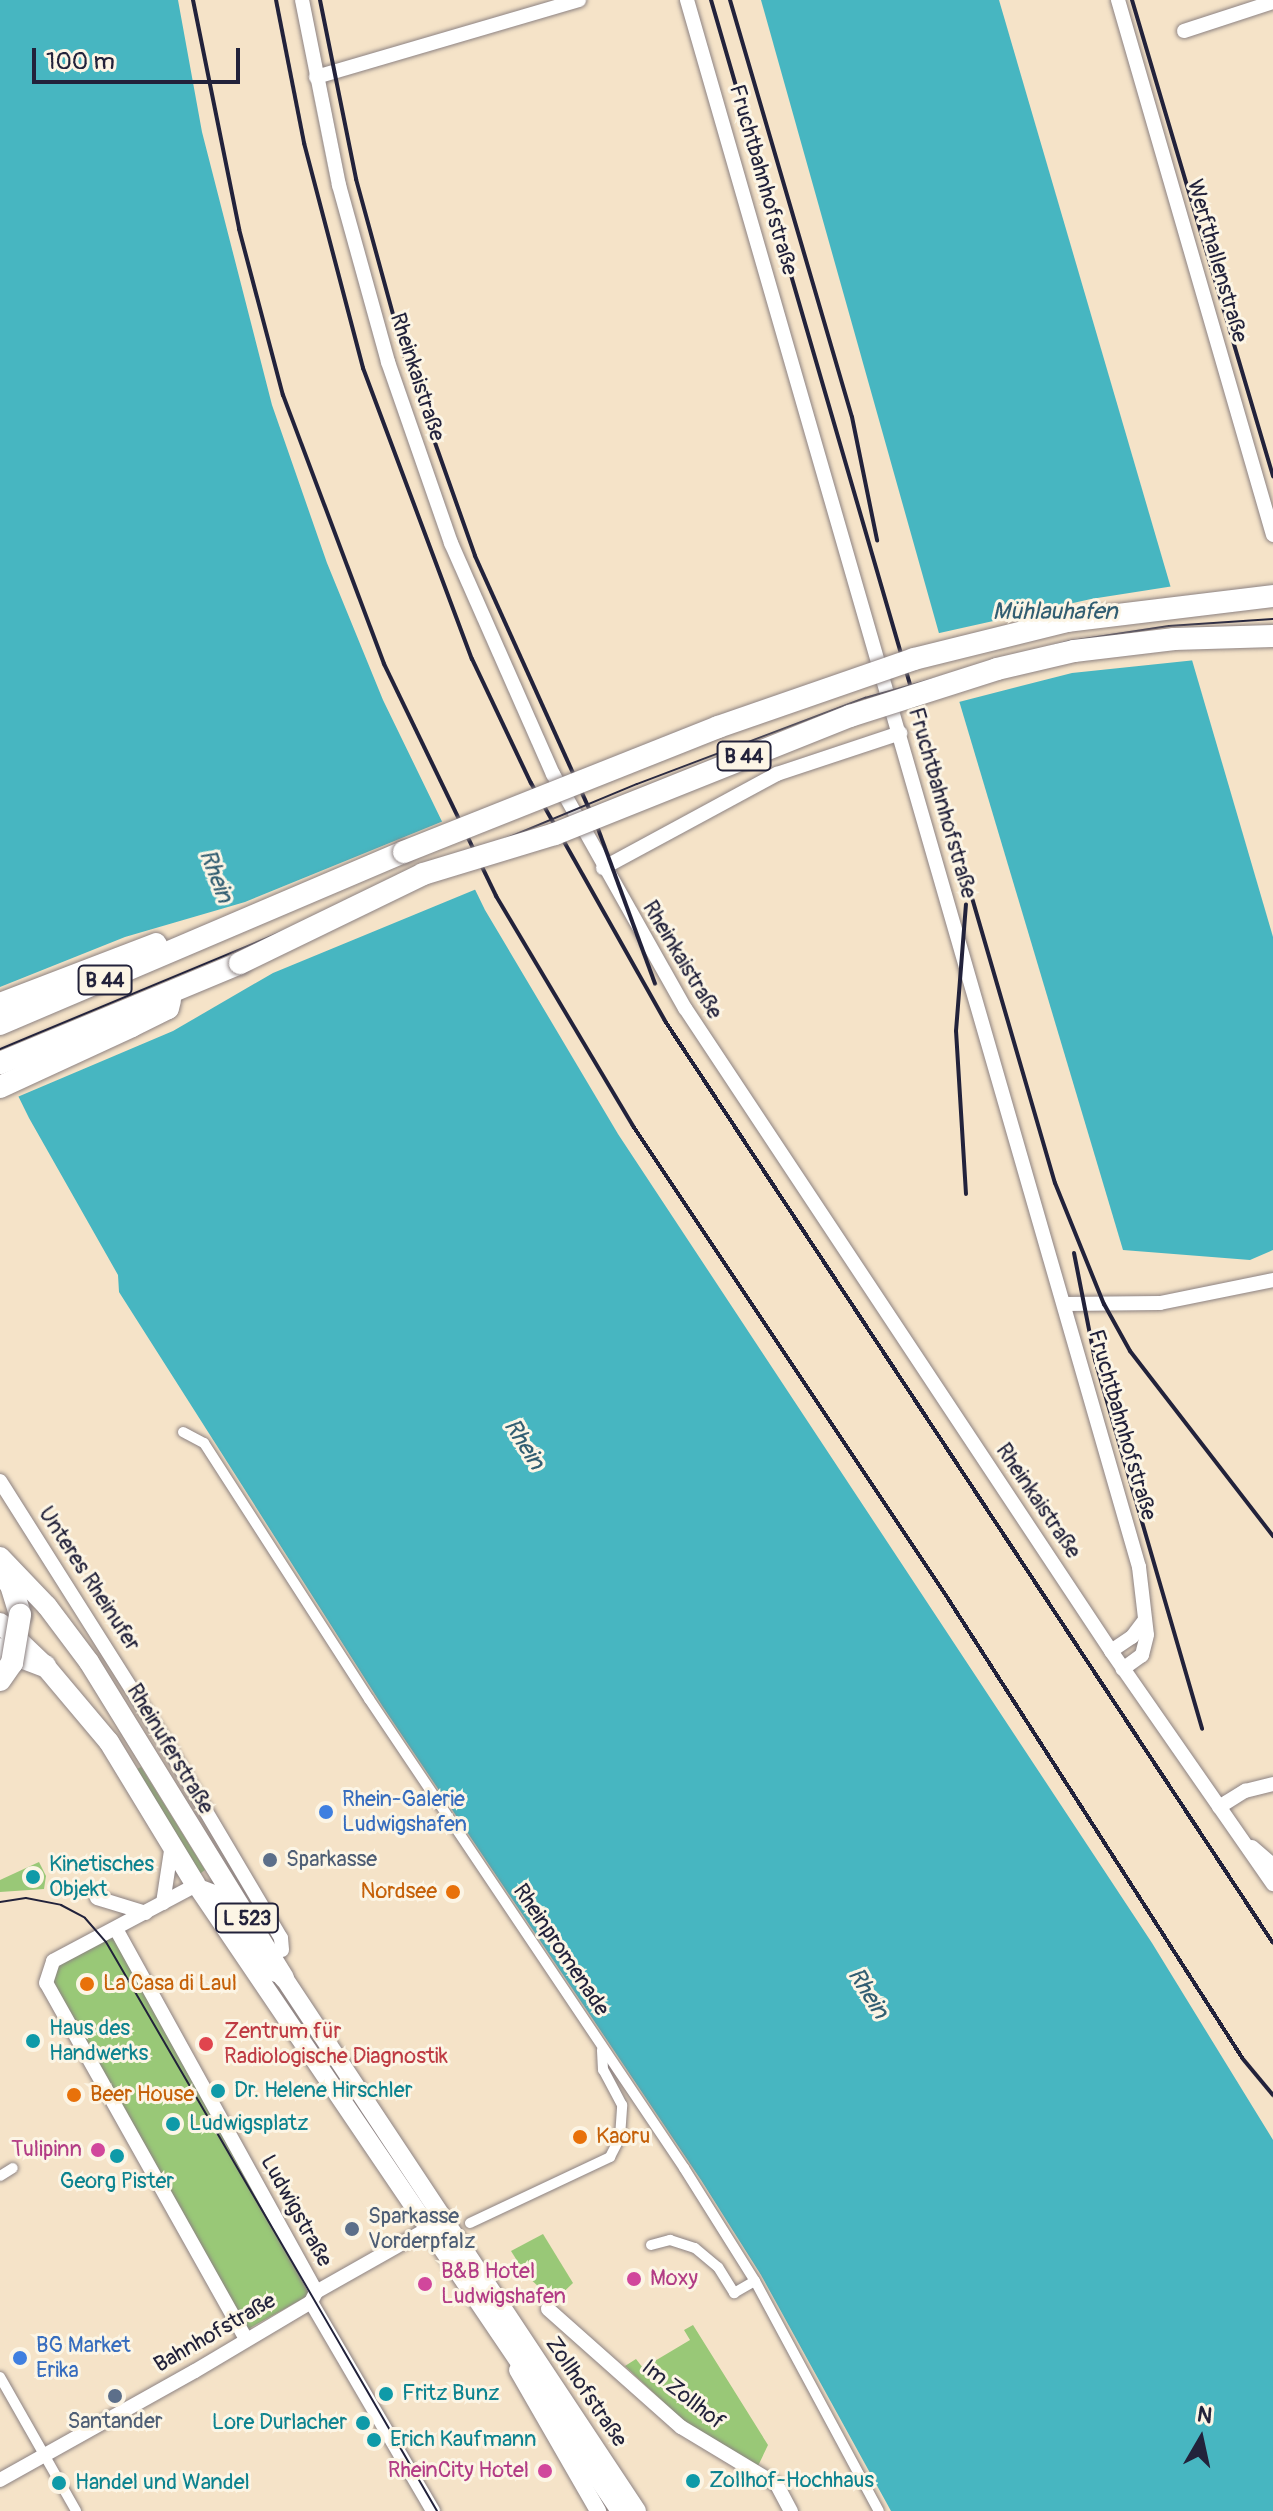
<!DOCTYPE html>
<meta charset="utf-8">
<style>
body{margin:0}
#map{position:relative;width:1273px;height:2511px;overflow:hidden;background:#f5e3c8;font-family:Pangolin,sans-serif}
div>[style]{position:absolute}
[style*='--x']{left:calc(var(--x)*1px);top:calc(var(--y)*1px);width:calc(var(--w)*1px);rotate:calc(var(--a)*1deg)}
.green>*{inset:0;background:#99c877;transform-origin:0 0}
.water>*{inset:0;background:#47b6c1}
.pier>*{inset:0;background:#f5e3c8}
.roads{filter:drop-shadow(0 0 2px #8c8282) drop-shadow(0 0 2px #8c8282)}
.pedestrian>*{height:10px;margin:-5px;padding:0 5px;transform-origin:5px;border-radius:5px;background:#fff}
.minor>*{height:14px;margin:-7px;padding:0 7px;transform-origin:7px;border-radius:7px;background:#fff}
.tertiary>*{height:16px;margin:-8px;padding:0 8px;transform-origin:8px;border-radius:8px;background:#fff}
.secondary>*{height:18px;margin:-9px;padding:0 9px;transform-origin:9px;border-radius:9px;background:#fff}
.primary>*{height:20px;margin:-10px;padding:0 10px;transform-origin:10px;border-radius:10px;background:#fff}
.trunk>*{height:22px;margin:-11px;padding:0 11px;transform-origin:11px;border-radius:11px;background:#fff}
.tram>*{height:2px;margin:-1px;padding:0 1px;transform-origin:1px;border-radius:1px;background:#22223b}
.rail>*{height:4px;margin:-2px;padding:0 2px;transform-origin:2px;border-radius:2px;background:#22223b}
.bridges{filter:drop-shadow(0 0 2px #8c8282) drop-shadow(0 0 2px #8c8282)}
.trunk-bridge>*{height:22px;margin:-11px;padding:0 11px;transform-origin:11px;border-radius:11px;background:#fff}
.dots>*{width:22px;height:22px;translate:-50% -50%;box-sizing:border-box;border:4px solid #fcf5e5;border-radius:50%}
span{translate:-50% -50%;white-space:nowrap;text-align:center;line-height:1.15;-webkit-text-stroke:6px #fcf5e5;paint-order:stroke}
.shield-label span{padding:2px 6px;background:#fcf5e5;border:2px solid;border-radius:6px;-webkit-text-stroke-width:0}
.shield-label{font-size:20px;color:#22223b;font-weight:700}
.street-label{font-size:22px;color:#22223b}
.shop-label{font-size:22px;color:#366cbe}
.left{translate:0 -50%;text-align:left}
.service-label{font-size:22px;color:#4e5e75}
.culture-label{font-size:22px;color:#0d838f}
.right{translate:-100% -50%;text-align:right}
.food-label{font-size:22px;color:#c56008}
.health-label{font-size:22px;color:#be3a42}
.hotel-label{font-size:22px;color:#b23c85}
.water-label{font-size:24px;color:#315d71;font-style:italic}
.north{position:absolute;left:1161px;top:2399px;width:80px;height:80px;-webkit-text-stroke:6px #fcf5e5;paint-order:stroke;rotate:9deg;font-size:22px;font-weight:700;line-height:32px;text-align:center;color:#22223b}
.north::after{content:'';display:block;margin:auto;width:28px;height:36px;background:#22223b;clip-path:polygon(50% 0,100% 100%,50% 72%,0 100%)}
.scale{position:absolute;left:32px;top:48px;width:208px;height:36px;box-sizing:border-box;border:4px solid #22223b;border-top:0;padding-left:10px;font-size:24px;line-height:28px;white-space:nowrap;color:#22223b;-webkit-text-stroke:6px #fcf5e5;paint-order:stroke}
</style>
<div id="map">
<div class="green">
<i style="clip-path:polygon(141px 1767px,205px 1870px,198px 1875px,135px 1770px)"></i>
<i style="clip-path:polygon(39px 1862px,46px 1876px,44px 1889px,0 1892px,0 1880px)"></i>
<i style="left:116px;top:1929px;width:414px;height:81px;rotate:61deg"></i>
<i style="clip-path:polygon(543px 2234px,573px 2283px,554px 2301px,526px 2275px,511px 2251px)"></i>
<i style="clip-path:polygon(693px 2325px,768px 2445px,758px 2466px,687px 2424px,625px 2366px,636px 2359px,643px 2368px,690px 2340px,684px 2330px)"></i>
</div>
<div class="water">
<i style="clip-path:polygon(0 0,178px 0,202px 132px,272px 405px,327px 563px,383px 700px,485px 910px,618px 1134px,1152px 1943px,1273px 2140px,1273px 2511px,891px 2511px,761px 2275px,701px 2180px,383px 1707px,119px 1292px,118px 1275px,29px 1118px,0 1059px)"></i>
<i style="clip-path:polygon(761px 0,999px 0,1273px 937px,1273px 1250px,1250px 1260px,1123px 1250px,940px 637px)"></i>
</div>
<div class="pier">
<i style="clip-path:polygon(1174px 586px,1196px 660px,1072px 673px,955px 703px,935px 634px,1091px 599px)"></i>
<i style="clip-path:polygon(446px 820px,479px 888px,273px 973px,173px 1031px,15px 1098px,0 1068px,0 987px,125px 937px,245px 902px)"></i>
</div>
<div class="roads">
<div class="pedestrian">
<i style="--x:183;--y:1432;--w:24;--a:28"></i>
<i style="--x:204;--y:1443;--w:305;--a:57.2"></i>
<i style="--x:369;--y:1699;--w:565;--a:56.11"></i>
<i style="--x:684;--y:2168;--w:133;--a:57.9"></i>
<i style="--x:755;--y:2281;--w:261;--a:61.7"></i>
<i style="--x:0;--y:2176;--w:15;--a:-32"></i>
<i style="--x:470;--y:2223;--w:155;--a:-25.2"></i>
<i style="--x:610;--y:2157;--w:22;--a:-63"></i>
<i style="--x:620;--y:2137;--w:32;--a:-86"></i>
<i style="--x:622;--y:2105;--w:40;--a:-118"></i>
<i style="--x:603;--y:2070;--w:20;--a:-93"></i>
<i style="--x:651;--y:2245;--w:20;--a:-15"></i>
<i style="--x:670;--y:2240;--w:26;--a:18"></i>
<i style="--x:695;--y:2248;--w:30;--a:40"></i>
<i style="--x:718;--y:2267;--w:31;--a:58"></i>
<i style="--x:734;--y:2293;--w:24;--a:-30"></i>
<i style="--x:0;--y:2377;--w:154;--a:60.4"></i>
</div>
<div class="minor">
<i style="--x:302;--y:0;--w:189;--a:78.7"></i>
<i style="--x:339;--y:185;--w:184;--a:74.5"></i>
<i style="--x:388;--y:362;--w:192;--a:70.8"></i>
<i style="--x:451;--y:543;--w:253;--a:66.2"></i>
<i style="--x:553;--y:774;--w:269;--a:60.6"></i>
<i style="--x:685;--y:1008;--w:771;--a:56.47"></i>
<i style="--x:1111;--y:1651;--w:284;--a:55.2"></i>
<i style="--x:687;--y:0;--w:1631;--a:73.91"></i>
<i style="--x:1139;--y:1567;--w:68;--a:83.3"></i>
<i style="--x:1147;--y:1635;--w:21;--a:104"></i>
<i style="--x:1142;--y:1655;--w:24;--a:144"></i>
<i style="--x:1118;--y:0;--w:557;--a:73.84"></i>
<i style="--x:1184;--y:31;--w:94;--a:-18"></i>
<i style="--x:316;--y:77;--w:274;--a:-16.3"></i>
<i style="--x:603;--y:868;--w:198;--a:-28.4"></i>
<i style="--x:777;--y:774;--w:130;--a:-18.4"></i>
<i style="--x:1064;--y:1304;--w:96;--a:-0.6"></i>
<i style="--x:1160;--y:1303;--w:115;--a:-11.5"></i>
<i style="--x:0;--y:1481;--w:309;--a:57.7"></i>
<i style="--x:165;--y:1742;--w:228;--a:59.4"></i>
<i style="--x:281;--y:1938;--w:12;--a:85"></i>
<i style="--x:1111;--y:1651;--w:25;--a:-34"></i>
<i style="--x:1132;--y:1637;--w:21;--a:-53"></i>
<i style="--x:1219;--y:1807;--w:31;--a:-32"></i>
<i style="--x:1245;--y:1791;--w:29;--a:-14"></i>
<i style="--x:1252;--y:1847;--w:28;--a:41"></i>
<i style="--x:97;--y:1898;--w:51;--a:17"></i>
<i style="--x:163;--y:1903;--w:60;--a:-81.3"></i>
<i style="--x:116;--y:1929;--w:414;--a:61.1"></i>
<i style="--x:311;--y:2302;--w:242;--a:59.7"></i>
<i style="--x:548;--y:2309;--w:178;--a:41.6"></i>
<i style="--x:681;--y:2427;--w:112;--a:31.1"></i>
<i style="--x:777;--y:2485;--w:30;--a:62"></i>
<i style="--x:246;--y:2339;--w:408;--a:-119.3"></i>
<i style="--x:46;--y:1983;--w:23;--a:-72"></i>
<i style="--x:53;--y:1961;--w:162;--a:-28"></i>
<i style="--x:196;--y:1885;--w:19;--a:21"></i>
<i style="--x:214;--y:1892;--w:96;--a:56.5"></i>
<i style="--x:267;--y:1972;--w:18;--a:19"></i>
<i style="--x:0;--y:2480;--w:223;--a:-29.2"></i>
<i style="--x:195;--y:2371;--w:135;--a:-30.7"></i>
<i style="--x:311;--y:2302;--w:11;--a:-63"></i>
<i style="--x:316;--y:2292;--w:138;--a:-29.5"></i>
</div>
<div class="tertiary">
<i style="--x:517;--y:2370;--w:163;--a:60.1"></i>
</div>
<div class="secondary">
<i style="--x:196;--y:1885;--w:756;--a:55.89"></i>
<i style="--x:284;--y:1978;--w:639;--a:56.48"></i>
</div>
<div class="primary">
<i style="--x:0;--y:1557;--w:68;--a:46.2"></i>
<i style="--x:47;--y:1606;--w:70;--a:53.1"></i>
<i style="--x:89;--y:1662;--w:371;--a:58.3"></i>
<i style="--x:0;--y:1623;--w:62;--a:43.7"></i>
<i style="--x:45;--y:1666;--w:99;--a:49.9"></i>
<i style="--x:109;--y:1742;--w:167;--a:58.7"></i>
</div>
<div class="trunk">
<i style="--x:0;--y:1004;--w:167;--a:-21"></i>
<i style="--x:0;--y:1024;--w:439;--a:-23.1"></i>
<i style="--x:0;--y:1063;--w:260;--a:-22.6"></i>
<i style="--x:0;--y:1087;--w:145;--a:-24.8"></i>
<i style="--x:132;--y:1026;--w:40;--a:-26.6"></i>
<i style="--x:168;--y:1008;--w:8;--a:-76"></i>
<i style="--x:0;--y:1571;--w:18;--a:52"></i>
<i style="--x:11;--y:1585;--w:31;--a:73"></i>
<i style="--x:0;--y:1649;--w:48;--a:20.7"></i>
</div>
</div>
<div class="tram">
<i style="--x:0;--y:1049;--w:690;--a:-22.59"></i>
<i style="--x:637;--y:784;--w:244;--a:-20.7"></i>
<i style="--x:865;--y:698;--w:214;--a:-15.5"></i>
<i style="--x:1071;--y:641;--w:99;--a:-8.7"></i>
<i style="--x:1169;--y:626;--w:104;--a:-3.9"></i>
<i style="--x:0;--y:1902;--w:26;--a:-9"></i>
<i style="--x:26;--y:1898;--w:36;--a:11"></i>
<i style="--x:61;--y:1905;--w:27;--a:28"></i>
<i style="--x:85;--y:1918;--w:32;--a:49"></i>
<i style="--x:106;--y:1942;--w:658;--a:59.81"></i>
</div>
<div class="rail">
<i style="--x:193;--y:0;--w:234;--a:78.6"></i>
<i style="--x:239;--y:229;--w:172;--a:75.2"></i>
<i style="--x:283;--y:395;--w:287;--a:69.4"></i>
<i style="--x:384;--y:664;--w:258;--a:64.2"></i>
<i style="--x:496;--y:896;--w:268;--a:59.2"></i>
<i style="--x:633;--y:1126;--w:562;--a:56.31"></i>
<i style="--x:945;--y:1594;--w:552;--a:57.35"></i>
<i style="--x:1243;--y:2059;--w:47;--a:50.2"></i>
<i style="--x:276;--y:0;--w:146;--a:78.9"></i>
<i style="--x:304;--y:143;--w:233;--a:75.3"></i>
<i style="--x:363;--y:368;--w:311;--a:69.5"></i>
<i style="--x:472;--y:659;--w:137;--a:64.6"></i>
<i style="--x:531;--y:783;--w:273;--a:60.6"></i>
<i style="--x:665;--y:1021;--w:1104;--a:56.6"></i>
<i style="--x:320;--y:0;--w:183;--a:78.6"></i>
<i style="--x:356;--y:179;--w:186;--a:74.7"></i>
<i style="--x:405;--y:358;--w:210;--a:70.5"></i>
<i style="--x:475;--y:556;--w:296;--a:65.7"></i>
<i style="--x:597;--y:826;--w:168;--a:69.8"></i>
<i style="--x:711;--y:0;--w:1232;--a:73.79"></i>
<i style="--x:1055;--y:1183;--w:131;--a:68"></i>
<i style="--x:1104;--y:1304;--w:54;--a:61"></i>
<i style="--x:1130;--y:1351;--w:234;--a:52.3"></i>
<i style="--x:730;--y:0;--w:434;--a:73.7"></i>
<i style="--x:852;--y:417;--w:126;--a:78.5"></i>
<i style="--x:1132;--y:0;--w:497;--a:73.5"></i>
<i style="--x:966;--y:1194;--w:163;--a:-93.5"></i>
<i style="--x:956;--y:1031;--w:127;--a:-85.5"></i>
<i style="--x:1074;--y:1253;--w:109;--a:78.9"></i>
<i style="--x:1095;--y:1360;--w:384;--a:73.8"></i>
</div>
<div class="bridges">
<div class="trunk-bridge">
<i style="--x:404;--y:852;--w:338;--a:-21.7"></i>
<i style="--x:718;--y:727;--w:207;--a:-19.1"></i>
<i style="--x:914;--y:659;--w:158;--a:-13.9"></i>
<i style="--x:1067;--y:621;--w:208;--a:-6.9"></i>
<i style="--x:240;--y:963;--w:203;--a:-25.9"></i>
<i style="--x:423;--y:874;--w:138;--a:-16.9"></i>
<i style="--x:555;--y:834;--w:318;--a:-21.8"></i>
<i style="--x:850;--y:716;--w:154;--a:-17.7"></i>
<i style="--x:997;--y:669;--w:79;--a:-13.2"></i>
<i style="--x:1074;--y:651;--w:101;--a:-6.8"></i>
<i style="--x:1174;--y:639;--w:99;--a:-1.7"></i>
<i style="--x:0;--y:1680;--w:21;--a:-55"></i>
<i style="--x:12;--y:1663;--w:49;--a:-80.5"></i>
</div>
</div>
<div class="dots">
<i style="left:326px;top:1812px;background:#3f7fe0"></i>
<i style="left:270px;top:1860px;background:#5c6f8a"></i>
<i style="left:33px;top:1877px;background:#0f9aa8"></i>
<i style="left:453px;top:1892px;background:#e8710a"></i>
<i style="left:87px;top:1984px;background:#e8710a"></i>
<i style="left:33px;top:2041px;background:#0f9aa8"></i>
<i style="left:206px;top:2044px;background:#e0444e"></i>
<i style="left:218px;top:2091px;background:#0f9aa8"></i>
<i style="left:74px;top:2095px;background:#e8710a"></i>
<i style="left:173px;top:2124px;background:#0f9aa8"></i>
<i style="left:580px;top:2137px;background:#e8710a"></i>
<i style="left:98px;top:2150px;background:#d1479c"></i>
<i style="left:117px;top:2156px;background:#0f9aa8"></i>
<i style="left:352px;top:2229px;background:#5c6f8a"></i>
<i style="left:634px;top:2279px;background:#d1479c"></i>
<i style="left:425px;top:2284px;background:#d1479c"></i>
<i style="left:20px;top:2358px;background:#3f7fe0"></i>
<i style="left:386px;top:2394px;background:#0f9aa8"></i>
<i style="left:115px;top:2396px;background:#5c6f8a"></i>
<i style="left:363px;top:2423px;background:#0f9aa8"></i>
<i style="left:374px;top:2440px;background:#0f9aa8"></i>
<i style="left:545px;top:2471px;background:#d1479c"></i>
<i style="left:693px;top:2481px;background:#0f9aa8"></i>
<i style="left:59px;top:2483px;background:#0f9aa8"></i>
</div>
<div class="shield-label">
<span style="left:744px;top:756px">B 44</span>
<span style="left:105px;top:980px">B 44</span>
<span style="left:247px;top:1918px">L 523</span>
</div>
<div class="street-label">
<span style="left:763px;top:180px;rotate:74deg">Fruchtbahnhofstraße</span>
<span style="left:1217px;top:261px;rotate:74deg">Werfthallenstraße</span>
<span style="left:417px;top:377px;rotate:72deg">Rheinkaistraße</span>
<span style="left:942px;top:803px;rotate:74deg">Fruchtbahnhofstraße</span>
<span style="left:682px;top:960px;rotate:59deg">Rheinkaistraße</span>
<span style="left:1122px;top:1425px;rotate:74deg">Fruchtbahnhofstraße</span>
<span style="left:1038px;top:1501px;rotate:56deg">Rheinkaistraße</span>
<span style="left:89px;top:1579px;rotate:57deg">Unteres Rheinufer</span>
<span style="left:170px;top:1749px;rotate:59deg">Rheinuferstraße</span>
<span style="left:561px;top:1950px;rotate:56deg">Rheinpromenade</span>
<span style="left:296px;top:2211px;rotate:61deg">Ludwigstraße</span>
<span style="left:215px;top:2333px;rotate:-30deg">Bahnhofstraße</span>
<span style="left:586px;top:2392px;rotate:56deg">Zollhofstraße</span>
<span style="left:683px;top:2395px;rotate:38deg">Im Zollhof</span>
</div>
<div class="shop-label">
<span class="left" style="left:342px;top:1812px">Rhein-Galerie<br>Ludwigshafen</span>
<span class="left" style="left:36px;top:2358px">BG Market<br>Erika</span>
</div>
<div class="service-label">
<span class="left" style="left:286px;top:1860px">Sparkasse</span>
<span class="left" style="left:368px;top:2229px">Sparkasse<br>Vorderpfalz</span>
<span style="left:115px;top:2422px">Santander</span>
</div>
<div class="culture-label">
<span class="left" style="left:49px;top:1877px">Kinetisches<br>Objekt</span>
<span class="left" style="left:49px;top:2041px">Haus des<br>Handwerks</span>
<span class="left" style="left:234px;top:2091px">Dr. Helene Hirschler</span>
<span class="left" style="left:189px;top:2124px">Ludwigsplatz</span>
<span style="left:117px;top:2182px">Georg Pister</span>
<span class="left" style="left:402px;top:2394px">Fritz Bunz</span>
<span class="right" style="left:347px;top:2423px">Lore Durlacher</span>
<span class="left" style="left:390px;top:2440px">Erich Kaufmann</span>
<span class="left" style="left:709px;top:2481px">Zollhof-Hochhaus</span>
<span class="left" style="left:75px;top:2483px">Handel und Wandel</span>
</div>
<div class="food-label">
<span class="right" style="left:437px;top:1892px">Nordsee</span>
<span class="left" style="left:103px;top:1984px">La Casa di Laul</span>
<span class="left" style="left:90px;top:2095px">Beer House</span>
<span class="left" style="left:596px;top:2137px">Kaoru</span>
</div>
<div class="health-label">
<span class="left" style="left:224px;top:2044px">Zentrum für<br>Radiologische Diagnostik</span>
</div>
<div class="hotel-label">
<span class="right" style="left:82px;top:2150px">Tulipinn</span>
<span class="left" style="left:441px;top:2284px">B&amp;B Hotel<br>Ludwigshafen</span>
<span class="left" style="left:650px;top:2279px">Moxy</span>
<span class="right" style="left:529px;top:2471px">RheinCity Hotel</span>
</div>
<div class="water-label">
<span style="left:1055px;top:612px">Mühlauhafen</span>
<span style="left:216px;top:876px;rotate:69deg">Rhein</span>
<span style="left:524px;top:1444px;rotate:58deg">Rhein</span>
<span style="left:868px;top:1993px;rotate:58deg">Rhein</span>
</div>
<div class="north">N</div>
<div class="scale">100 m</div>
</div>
